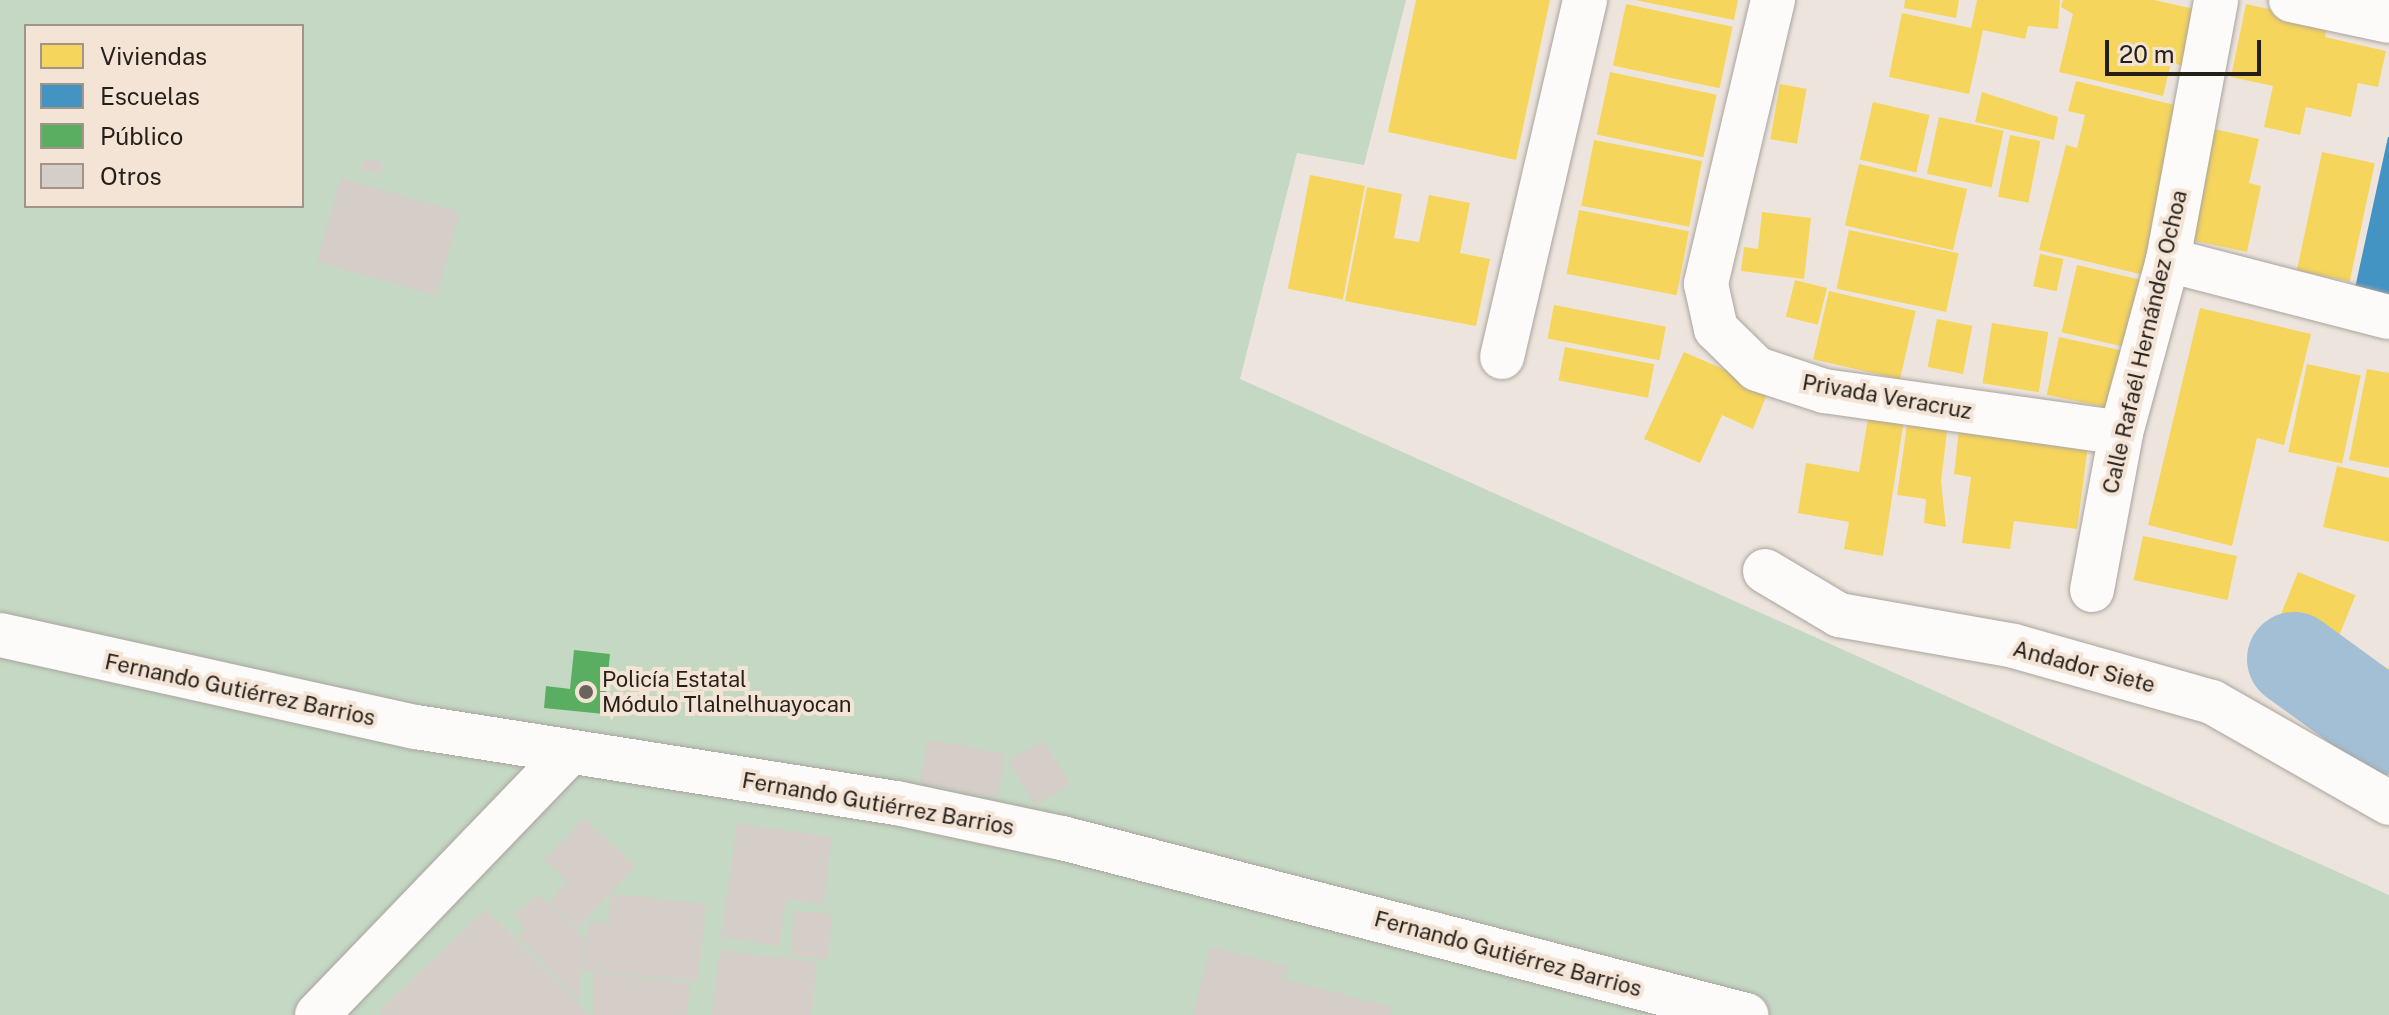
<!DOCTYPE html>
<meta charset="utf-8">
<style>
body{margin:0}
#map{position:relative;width:2389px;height:1015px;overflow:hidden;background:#ede5dd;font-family:"Public Sans",sans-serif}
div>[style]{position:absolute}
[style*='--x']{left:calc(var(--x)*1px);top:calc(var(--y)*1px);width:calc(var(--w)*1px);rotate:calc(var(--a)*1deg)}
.green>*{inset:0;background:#c4d8c4}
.homes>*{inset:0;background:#f6d55c;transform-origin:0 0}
.schools>*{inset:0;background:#4393c3}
.public>*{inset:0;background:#5aae61}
.river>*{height:94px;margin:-47px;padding:0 47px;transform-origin:47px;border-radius:47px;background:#a3bfd5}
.building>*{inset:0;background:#d4cdc8;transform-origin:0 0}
.roads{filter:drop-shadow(0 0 2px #aaa49e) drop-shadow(0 0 2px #aaa49e)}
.minor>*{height:44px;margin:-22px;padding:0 22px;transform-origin:22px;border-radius:22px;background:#fcfbfa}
.tertiary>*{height:44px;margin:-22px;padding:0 22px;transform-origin:22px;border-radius:22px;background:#fcfbfa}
.secondary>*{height:44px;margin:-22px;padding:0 22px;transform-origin:22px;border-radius:22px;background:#fcfbfa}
.dots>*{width:22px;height:22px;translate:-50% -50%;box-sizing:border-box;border:4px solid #f4e4d6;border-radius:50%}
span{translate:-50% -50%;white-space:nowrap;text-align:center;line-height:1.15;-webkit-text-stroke:8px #f4e4d6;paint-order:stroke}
.street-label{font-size:22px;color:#251f1a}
.poi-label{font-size:22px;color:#251f1a}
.left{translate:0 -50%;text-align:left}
.legend{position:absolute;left:24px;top:24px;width:280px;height:184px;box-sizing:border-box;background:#f4e4d6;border:2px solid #a1958b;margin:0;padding:10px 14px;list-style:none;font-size:24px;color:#251f1a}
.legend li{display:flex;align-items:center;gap:16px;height:40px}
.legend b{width:40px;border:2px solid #a1958b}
.scale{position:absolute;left:2105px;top:40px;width:156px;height:36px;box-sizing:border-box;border:4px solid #251f1a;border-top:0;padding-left:10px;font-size:24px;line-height:28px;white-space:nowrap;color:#251f1a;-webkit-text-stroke:6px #f4e4d6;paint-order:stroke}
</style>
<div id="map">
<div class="green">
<i style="clip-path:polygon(evenodd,0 0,1406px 0,1364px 165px,1297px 153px,1240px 379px,2389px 895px,2389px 1015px,0 1015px,0 0,26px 26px,302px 26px,302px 206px,26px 206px,26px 26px)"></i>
</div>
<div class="homes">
<i style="clip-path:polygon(1416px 0,1550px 0,1516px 160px,1388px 132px)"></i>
<i style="clip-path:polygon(1635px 0,1738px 0,1734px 20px)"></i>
<i style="clip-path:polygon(1905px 0,1959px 0,1956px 18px,1904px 8px)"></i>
<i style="clip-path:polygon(1977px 0,2060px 0,2058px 29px,2028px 26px,2025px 39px,1983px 30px,1969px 94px,1889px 77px,1902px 13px,1971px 28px)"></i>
<i style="clip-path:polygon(2063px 0,2154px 0,2198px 10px,2185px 66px,2171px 63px,2163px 96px,2059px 72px,2073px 14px,2061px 7px)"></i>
<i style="left:1626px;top:4px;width:109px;height:63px;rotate:12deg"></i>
<i style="clip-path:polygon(2246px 4px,2328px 22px,2325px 37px,2386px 51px,2378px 87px,2358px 83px,2351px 117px,2306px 107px,2300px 135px,2264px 127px,2273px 86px,2231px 77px)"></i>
<i style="left:1610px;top:72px;width:109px;height:64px;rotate:12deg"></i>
<i style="clip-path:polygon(2076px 81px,2187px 108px,2144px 275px,2039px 250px,2066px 145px,2077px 148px,2085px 115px,2068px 111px)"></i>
<i style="left:1780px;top:84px;width:27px;height:56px;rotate:10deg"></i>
<i style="clip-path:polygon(1982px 92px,2058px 117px,2054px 140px,1975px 122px)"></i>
<i style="left:1873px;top:102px;width:58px;height:59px;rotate:13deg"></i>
<i style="left:1939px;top:117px;width:66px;height:58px;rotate:12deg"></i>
<i style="clip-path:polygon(2214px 129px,2259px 139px,2249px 183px,2261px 186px,2247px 252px,2191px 240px)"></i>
<i style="left:2010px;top:135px;width:31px;height:63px;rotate:11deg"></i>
<i style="left:1594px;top:140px;width:110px;height:67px;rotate:11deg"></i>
<i style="left:2322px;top:152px;width:54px;height:121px;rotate:12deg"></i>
<i style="left:1859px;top:164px;width:111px;height:63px;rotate:13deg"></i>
<i style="left:1310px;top:175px;width:56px;height:116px;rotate:11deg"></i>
<i style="clip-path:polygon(1367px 187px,1402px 194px,1394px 238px,1419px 242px,1429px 195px,1470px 203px,1460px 253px,1490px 259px,1476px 326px,1345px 301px)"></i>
<i style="left:1579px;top:210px;width:112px;height:65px;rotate:11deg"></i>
<i style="clip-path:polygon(1762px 212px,1811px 218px,1804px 279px,1741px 271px,1744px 247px,1758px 249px)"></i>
<i style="left:1849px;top:230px;width:112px;height:60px;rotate:12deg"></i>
<i style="left:2040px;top:254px;width:24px;height:33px;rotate:12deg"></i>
<i style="left:2077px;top:265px;width:64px;height:69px;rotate:13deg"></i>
<i style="left:1795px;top:280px;width:33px;height:38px;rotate:14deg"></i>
<i style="left:1829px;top:291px;width:89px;height:70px;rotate:13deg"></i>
<i style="left:1554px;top:305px;width:114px;height:34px;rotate:11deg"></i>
<i style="clip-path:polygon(2200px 308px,2311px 334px,2284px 445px,2257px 438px,2232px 546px,2148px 525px)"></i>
<i style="left:1937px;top:319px;width:36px;height:49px;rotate:11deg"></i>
<i style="left:1992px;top:323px;width:57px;height:61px;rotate:9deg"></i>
<i style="left:2059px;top:337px;width:66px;height:59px;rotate:12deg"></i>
<i style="left:1565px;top:347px;width:91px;height:34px;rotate:11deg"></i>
<i style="clip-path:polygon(1684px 352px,1769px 389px,1753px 429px,1722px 415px,1700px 463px,1644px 439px)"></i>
<i style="left:2307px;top:364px;width:55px;height:90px;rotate:12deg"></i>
<i style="clip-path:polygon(2367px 369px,2389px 373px,2389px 468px,2349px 460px)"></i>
<i style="clip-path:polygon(1870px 407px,1905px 413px,1883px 556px,1844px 549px,1849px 522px,1798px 513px,1806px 463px,1859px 472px)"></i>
<i style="clip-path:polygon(1908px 418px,1948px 423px,1941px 482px,1946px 527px,1924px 523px,1926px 499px,1897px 495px)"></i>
<i style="clip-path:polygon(1959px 430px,2088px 446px,2077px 529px,2014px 521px,2010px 549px,1962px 543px,1971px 477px,1954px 474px)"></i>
<i style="clip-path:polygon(2337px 466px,2389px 478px,2389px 542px,2323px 527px)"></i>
<i style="left:2143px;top:536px;width:96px;height:45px;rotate:12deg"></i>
<i style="left:2298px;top:572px;width:62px;height:58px;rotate:22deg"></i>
<i style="clip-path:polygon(2389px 666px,2389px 702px,2377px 697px)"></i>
</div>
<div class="schools">
<i style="clip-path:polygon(2388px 137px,2389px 137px,2389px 295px,2355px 288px)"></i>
</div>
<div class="public">
<i style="clip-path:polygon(574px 650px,610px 654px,604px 714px,544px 708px,546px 686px,570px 689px)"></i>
</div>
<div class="river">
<i style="--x:2294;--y:659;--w:117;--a:36"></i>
</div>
<div class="building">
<i style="left:363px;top:159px;width:19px;height:12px;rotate:6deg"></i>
<i style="left:341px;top:178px;width:124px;height:87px;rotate:16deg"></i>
<i style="left:928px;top:739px;width:79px;height:45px;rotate:11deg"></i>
<i style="left:1043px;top:740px;width:52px;height:41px;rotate:58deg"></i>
<i style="clip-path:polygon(584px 818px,636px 866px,578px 928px,549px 902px,567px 881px,544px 860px)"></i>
<i style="clip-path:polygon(737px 823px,832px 837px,823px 905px,786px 899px,779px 946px,721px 937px)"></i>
<i style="clip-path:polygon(538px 894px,586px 939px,578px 1001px,517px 935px,525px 929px,513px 915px)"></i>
<i style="clip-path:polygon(611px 894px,706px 903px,698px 981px,584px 970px,589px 920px,608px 922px)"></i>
<i style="clip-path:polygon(486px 909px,589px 1015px,383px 1015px,379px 1011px)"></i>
<i style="left:794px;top:911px;width:38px;height:45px;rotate:5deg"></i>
<i style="clip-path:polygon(1210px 947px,1288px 966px,1284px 979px,1392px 1007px,1390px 1015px,1193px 1015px)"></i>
<i style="clip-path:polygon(720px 950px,817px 962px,811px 1015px,711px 1015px)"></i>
<i style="clip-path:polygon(593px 972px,690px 983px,687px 1015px,594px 1015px)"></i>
</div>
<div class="roads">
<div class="minor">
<i style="--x:1773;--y:0;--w:292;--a:103.3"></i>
<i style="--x:1706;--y:284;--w:46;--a:77.5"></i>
<i style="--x:1716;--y:329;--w:57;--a:44.3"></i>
<i style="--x:1757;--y:369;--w:71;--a:18.2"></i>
<i style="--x:1824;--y:391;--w:300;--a:8"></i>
<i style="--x:2291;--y:0;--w:100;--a:12.1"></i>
<i style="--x:2168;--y:260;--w:228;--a:14.5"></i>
<i style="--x:1502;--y:357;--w:367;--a:-76.9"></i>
<i style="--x:1765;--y:571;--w:86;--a:30.7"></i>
<i style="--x:1839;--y:615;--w:178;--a:10"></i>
<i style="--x:2014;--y:646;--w:206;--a:15.8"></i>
<i style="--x:2212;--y:702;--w:204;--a:29.7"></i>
<i style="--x:2092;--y:590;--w:160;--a:-79.5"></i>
<i style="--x:2121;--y:433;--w:179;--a:-74.8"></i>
<i style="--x:2168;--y:260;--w:264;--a:-79.5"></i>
</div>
<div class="tertiary">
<i style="--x:317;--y:1015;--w:362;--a:-46.1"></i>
</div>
<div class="secondary">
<i style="--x:0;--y:635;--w:426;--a:12.5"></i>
<i style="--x:416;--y:727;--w:487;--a:9"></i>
<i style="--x:897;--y:803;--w:169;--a:12"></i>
<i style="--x:1062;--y:838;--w:707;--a:14.51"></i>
</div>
</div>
<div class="dots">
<i style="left:586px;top:692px;background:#6b645e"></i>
</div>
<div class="street-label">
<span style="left:2145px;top:342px;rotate:-77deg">Calle Rafaél Hernández Ochoa</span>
<span style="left:1887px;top:397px;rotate:10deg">Privada Veracruz</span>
<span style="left:2084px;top:667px;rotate:15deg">Andador Siete</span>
<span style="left:240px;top:690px;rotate:12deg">Fernando Gutiérrez Barrios</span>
<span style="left:878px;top:804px;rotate:10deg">Fernando Gutiérrez Barrios</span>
<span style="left:1508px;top:954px;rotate:15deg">Fernando Gutiérrez Barrios</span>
</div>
<div class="poi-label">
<span class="left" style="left:602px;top:692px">Policía Estatal<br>Módulo Tlalnelhuayocan</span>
</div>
<ul class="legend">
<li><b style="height:22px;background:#f6d55c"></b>Viviendas</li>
<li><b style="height:22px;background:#4393c3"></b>Escuelas</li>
<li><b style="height:22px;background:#5aae61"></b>Público</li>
<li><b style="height:22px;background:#d4cdc8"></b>Otros</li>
</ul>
<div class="scale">20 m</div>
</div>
